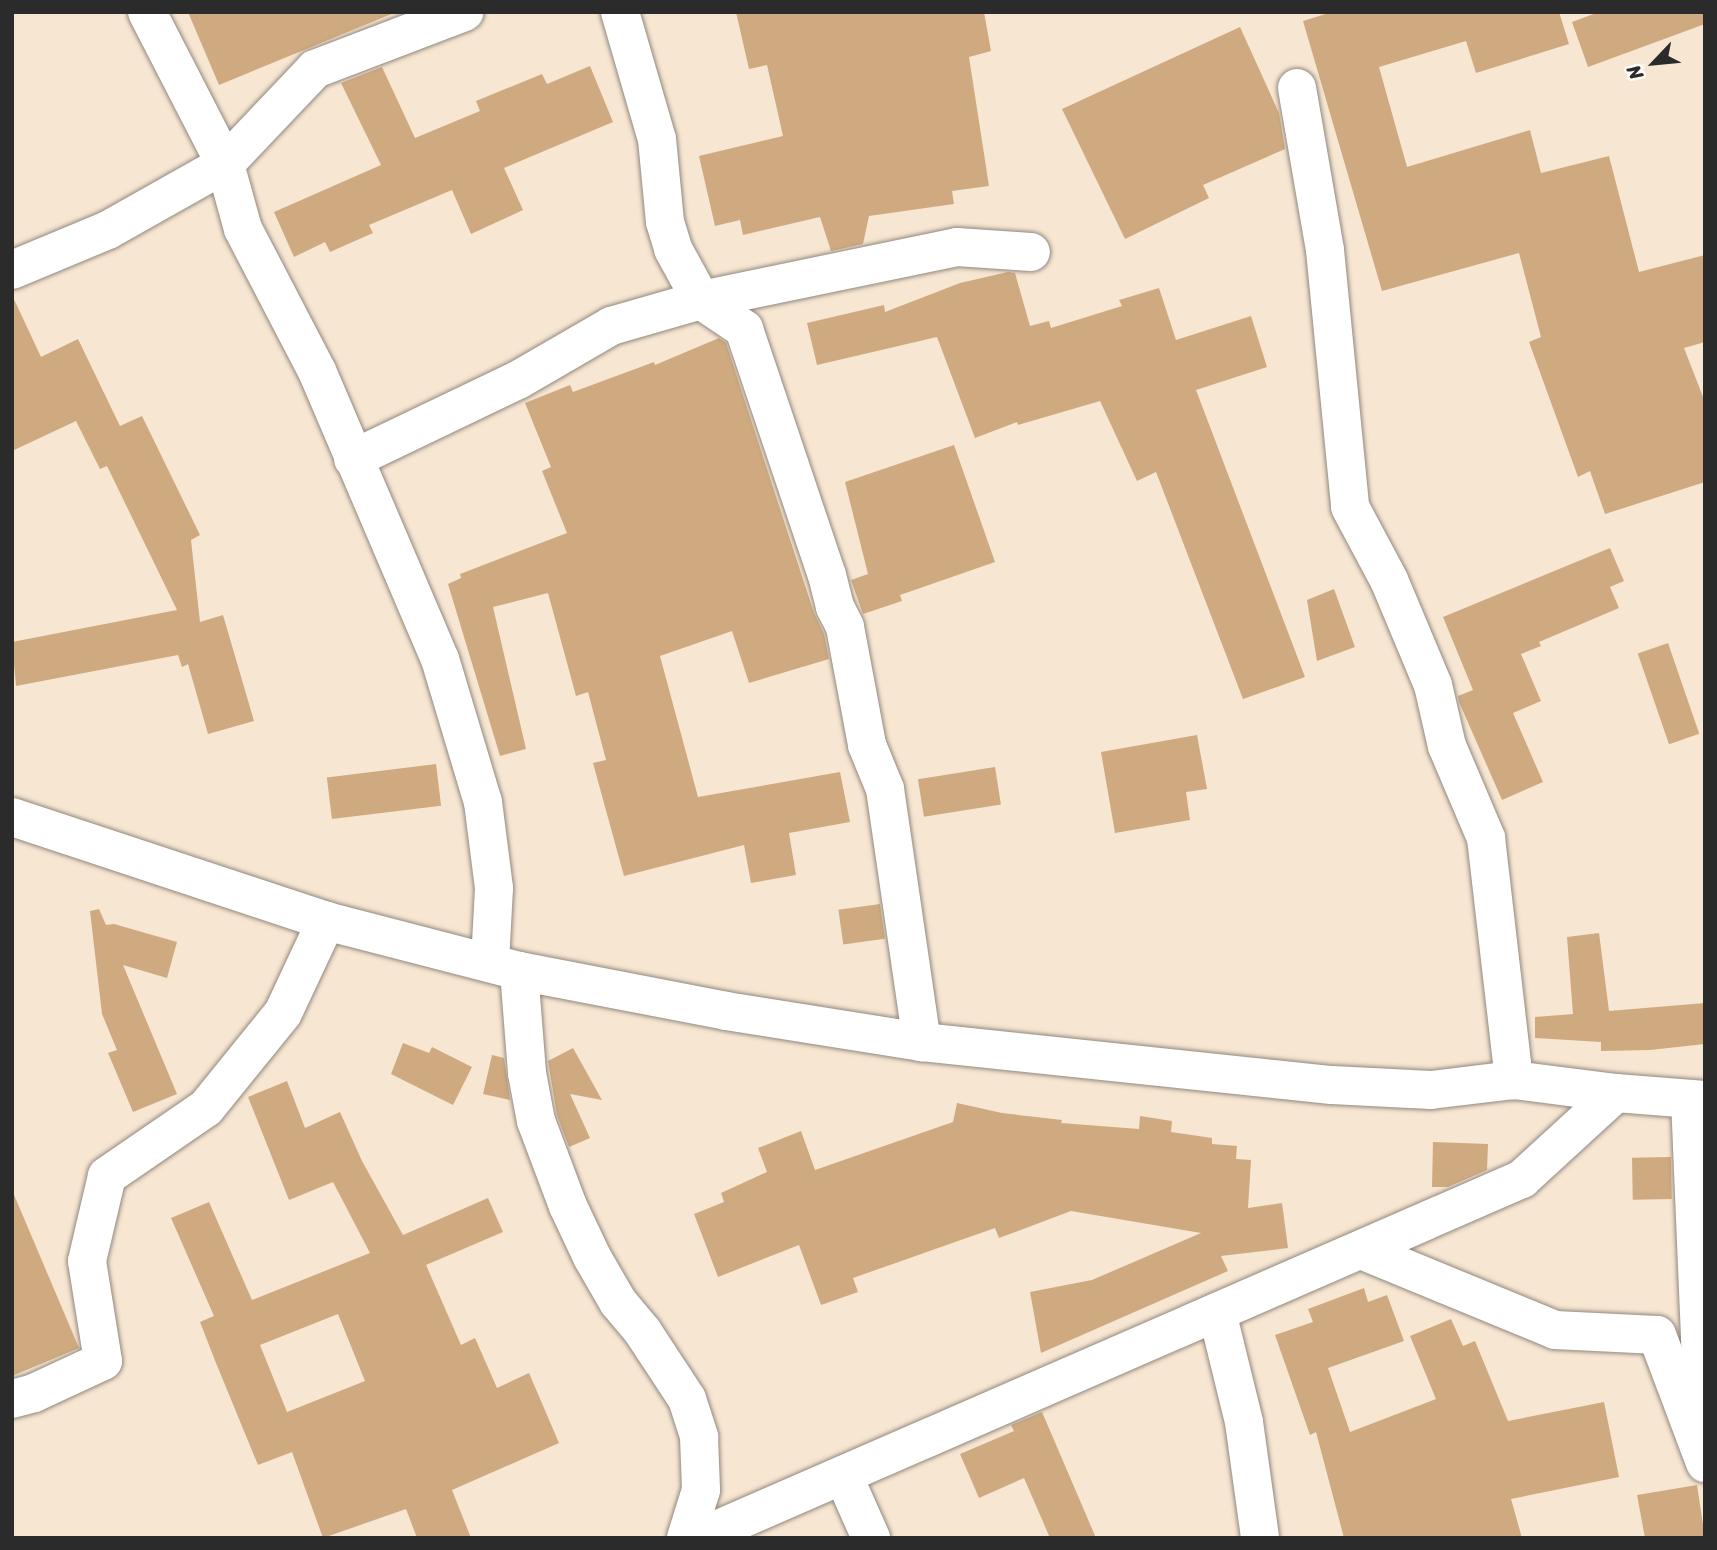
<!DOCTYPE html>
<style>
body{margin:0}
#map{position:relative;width:1717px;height:1550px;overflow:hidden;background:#f7e6d2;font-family:Sriracha,sans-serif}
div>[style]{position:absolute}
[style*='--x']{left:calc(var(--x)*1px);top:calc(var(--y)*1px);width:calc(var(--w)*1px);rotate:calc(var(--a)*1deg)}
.building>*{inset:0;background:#cfaa80;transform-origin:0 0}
.roads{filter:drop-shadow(0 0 2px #91887e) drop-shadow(0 0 2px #91887e)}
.street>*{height:38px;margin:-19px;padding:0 19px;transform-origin:19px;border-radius:19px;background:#fff}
span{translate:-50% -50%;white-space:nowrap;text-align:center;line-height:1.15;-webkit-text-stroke:5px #fdfcf7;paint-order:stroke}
.frame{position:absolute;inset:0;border:14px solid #2b2b2b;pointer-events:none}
.north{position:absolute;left:1619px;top:28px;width:70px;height:70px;-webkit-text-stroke:5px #fdfcf7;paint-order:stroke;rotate:244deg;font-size:19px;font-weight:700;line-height:28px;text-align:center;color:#2b2b2b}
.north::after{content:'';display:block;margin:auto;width:24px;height:32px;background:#2b2b2b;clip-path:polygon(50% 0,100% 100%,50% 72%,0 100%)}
</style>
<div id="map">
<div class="building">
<i style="clip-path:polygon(188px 12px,394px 12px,394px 13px,219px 85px)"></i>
<i style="clip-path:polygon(736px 12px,984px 12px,991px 51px,969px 57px,989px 186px,952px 191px,954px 204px,869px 216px,863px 244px,831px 251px,820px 217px,743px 235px,740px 220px,715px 226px,699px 156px,783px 136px,767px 65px,749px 69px)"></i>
<i style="clip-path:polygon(1332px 12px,1559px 12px,1569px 44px,1476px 73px,1466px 41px,1379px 67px,1407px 167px,1530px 130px,1541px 173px,1609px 156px,1639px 272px,1705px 255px,1705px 342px,1684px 348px,1705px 402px,1705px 482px,1605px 514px,1590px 471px,1578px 477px,1529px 342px,1541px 337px,1519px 253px,1382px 291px,1303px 21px)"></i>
<i style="clip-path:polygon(1599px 12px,1705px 12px,1705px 24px,1588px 67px,1572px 22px)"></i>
<i style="clip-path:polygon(1240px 27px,1279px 113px,1285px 149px,1203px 185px,1209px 198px,1125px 239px,1062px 109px)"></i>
<i style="clip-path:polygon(590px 66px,613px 122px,504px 168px,523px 210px,471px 234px,452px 190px,369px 225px,373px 233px,330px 252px,325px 242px,294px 257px,274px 212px,381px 165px,341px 83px,382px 67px,415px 138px,480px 111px,476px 101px,542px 74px,547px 84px)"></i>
<i style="clip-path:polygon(1008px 272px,1015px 273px,1030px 326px,1049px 321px,1051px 328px,1122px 306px,1119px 300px,1159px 288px,1176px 340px,1251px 316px,1267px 367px,1196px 390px,1305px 677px,1243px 699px,1156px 472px,1137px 481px,1100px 401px,1018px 425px,1017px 422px,975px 438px,937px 337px,817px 365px,807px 323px,884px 305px,885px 312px,960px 283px)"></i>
<i style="clip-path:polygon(12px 295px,41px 357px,78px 339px,120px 426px,142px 416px,200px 535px,191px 540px,200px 622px,223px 615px,254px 721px,208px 734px,188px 664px,182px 667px,178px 655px,16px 686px,12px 642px,177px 610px,107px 466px,100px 469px,76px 421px,12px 451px)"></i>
<i style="clip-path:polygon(719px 338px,726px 343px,814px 613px,824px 634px,829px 659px,749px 683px,732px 631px,660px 656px,698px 797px,840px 772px,850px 822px,789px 833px,796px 875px,751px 883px,744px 845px,624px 876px,593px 763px,606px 760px,588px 692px,576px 696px,548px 593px,493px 607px,526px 749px,500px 756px,448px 584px,461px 578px,460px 574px,567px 533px,542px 471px,551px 467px,525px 403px,570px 385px,573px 392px,654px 362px,655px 365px)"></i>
<i style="clip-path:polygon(954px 445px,995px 562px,900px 595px,902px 601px,863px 614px,851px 580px,868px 574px,845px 482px)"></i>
<i style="clip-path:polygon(1610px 548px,1624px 581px,1610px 587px,1619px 608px,1539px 642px,1541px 646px,1521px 654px,1541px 701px,1513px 713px,1543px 782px,1502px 800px,1459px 702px,1458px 696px,1473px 690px,1443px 617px)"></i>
<i style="clip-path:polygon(1334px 589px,1355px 647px,1317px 661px,1307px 600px)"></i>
<i style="left:1668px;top:643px;width:96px;height:32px;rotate:71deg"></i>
<i style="clip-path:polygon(1197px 735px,1207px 789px,1186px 792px,1190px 820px,1115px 833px,1101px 752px)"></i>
<i style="left:436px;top:764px;width:42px;height:110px;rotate:83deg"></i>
<i style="left:995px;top:767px;width:38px;height:78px;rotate:81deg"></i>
<i style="left:880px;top:904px;width:35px;height:42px;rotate:82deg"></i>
<i style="clip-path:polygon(99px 909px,106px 925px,114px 924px,177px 942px,167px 978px,123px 965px,177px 1094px,133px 1112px,108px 1053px,117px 1050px,102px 1014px,90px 911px)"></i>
<i style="clip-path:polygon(1599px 933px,1609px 1011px,1705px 1003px,1705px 1044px,1650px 1050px,1601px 1051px,1601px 1042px,1535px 1038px,1535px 1017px,1573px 1014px,1567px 937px)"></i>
<i style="clip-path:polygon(403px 1043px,429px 1053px,432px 1047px,472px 1067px,453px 1105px,391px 1074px)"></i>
<i style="clip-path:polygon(573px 1048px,602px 1100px,570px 1094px,590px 1138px,569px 1147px,557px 1115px,548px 1061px)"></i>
<i style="clip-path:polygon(492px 1055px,504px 1058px,510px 1100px,483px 1094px)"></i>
<i style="clip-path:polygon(evenodd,287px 1081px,305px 1128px,340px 1112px,362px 1161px,403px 1235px,488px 1198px,503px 1232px,426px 1265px,461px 1345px,475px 1338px,497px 1388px,529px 1373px,559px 1443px,452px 1490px,471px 1538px,417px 1538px,406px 1509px,323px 1538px,292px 1452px,258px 1465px,216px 1363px,200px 1322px,214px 1316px,171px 1218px,209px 1202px,252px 1300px,370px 1253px,333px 1182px,289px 1200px,248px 1097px,287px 1081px,338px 1314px,365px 1381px,287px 1412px,260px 1345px,338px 1314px)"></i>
<i style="clip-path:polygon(957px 1103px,1002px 1113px,1062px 1120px,1061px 1123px,1139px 1129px,1140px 1116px,1172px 1121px,1171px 1132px,1212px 1138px,1212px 1144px,1237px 1146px,1236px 1159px,1251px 1160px,1248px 1208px,1282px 1203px,1288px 1248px,1221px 1256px,1228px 1271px,1041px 1353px,1030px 1292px,1092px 1280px,1201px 1233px,1071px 1211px,999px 1238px,995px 1228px,853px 1278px,858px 1292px,821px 1305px,799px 1245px,718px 1277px,694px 1214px,724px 1202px,721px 1193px,767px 1172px,758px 1148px,801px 1131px,815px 1170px,953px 1122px)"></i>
<i style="clip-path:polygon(1433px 1142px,1488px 1144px,1487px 1170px,1448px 1187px,1432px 1187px)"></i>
<i style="left:1671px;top:1157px;width:42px;height:39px;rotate:89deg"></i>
<i style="clip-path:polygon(12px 1190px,79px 1348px,12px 1376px)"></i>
<i style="clip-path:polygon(1364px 1288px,1368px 1302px,1387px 1295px,1404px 1341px,1328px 1368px,1350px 1432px,1436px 1399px,1410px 1336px,1451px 1319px,1463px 1346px,1475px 1341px,1508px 1421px,1604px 1402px,1619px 1477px,1511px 1499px,1522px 1538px,1344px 1538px,1316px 1432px,1310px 1435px,1275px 1335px,1313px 1322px,1308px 1309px)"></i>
<i style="clip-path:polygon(1042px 1412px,1096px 1538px,1050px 1538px,1024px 1478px,979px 1498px,960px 1454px,1014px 1431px,1011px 1425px)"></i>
<i style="clip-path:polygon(1697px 1485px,1705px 1538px,1645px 1538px,1637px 1495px)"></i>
</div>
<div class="roads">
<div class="street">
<i style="--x:147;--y:12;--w:171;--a:62.8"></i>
<i style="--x:225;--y:164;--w:67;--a:74.5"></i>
<i style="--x:243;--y:229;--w:160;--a:62.5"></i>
<i style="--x:317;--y:371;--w:313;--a:66.9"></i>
<i style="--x:440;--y:659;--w:149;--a:73.3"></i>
<i style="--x:483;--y:802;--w:87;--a:82.7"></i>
<i style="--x:494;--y:888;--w:75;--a:93.1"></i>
<i style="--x:620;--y:12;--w:132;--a:73.8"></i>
<i style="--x:657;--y:139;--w:83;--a:84.5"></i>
<i style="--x:665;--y:222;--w:28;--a:73"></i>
<i style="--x:673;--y:249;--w:58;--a:61.2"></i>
<i style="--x:701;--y:300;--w:52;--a:34"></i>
<i style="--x:744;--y:329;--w:260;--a:71.4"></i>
<i style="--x:827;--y:575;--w:33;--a:76"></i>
<i style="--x:835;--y:607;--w:22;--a:63"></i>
<i style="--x:845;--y:627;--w:120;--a:79.4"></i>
<i style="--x:867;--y:745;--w:48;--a:67.8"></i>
<i style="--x:885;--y:789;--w:256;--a:81.7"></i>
<i style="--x:1297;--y:88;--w:164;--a:80.2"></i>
<i style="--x:1325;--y:250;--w:258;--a:84.4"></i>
<i style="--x:1350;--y:507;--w:83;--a:61.9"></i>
<i style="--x:1389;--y:580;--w:114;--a:67.3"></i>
<i style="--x:1433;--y:685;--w:63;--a:77.1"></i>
<i style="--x:1447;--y:746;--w:100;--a:67"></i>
<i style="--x:1486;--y:838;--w:244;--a:83.4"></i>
<i style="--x:12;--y:270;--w:104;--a:-22.6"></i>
<i style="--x:108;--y:230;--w:134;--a:-29.4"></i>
<i style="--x:225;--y:164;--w:131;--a:-46.5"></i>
<i style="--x:315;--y:69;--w:160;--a:-20.9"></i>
<i style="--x:353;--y:459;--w:183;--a:-25.6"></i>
<i style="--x:518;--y:380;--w:108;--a:-30.1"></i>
<i style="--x:611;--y:326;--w:94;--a:-16.1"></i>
<i style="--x:701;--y:300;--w:261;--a:-11.7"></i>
<i style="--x:957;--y:247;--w:74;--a:3.9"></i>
<i style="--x:12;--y:817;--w:331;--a:18.3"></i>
<i style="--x:326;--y:921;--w:199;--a:14.5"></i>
<i style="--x:519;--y:971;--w:211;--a:10.9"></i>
<i style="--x:726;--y:1011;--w:198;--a:9"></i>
<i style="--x:922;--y:1042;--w:412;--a:6"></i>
<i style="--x:1332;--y:1085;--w:99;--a:2.9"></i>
<i style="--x:1431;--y:1090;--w:84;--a:-6.9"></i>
<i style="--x:1514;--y:1080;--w:103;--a:7.3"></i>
<i style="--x:1616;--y:1093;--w:89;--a:4.5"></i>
<i style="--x:519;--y:971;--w:102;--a:85.5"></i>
<i style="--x:527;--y:1073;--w:49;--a:79.4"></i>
<i style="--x:536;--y:1121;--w:91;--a:69.4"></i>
<i style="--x:568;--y:1206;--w:56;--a:64.8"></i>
<i style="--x:592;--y:1257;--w:52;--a:60"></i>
<i style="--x:618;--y:1302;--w:39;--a:50"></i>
<i style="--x:643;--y:1332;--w:80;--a:56.7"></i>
<i style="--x:687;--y:1399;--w:40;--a:72"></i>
<i style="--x:699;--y:1437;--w:53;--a:87.8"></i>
<i style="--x:701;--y:1490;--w:50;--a:107.4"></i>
<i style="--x:1690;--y:1099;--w:331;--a:87.6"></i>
<i style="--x:1361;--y:1250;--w:210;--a:22.4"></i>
<i style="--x:1555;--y:1330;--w:102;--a:2.8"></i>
<i style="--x:1657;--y:1335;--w:137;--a:69.4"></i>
<i style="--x:1217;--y:1312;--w:113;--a:76.2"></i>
<i style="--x:1244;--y:1422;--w:117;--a:82.1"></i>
<i style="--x:12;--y:1399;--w:23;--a:-15"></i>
<i style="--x:34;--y:1393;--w:76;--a:-24.9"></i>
<i style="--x:103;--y:1361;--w:101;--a:-99.1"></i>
<i style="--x:87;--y:1261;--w:87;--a:-76.8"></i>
<i style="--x:107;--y:1176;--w:120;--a:-34.5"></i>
<i style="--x:206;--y:1108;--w:122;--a:-51"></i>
<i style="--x:283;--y:1013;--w:102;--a:-64.9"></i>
<i style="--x:844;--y:1477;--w:67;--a:66.1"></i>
<i style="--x:698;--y:1538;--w:899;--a:-23.54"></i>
<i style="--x:1522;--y:1179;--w:127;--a:-42.5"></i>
</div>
</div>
<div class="frame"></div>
<div class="north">N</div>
</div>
